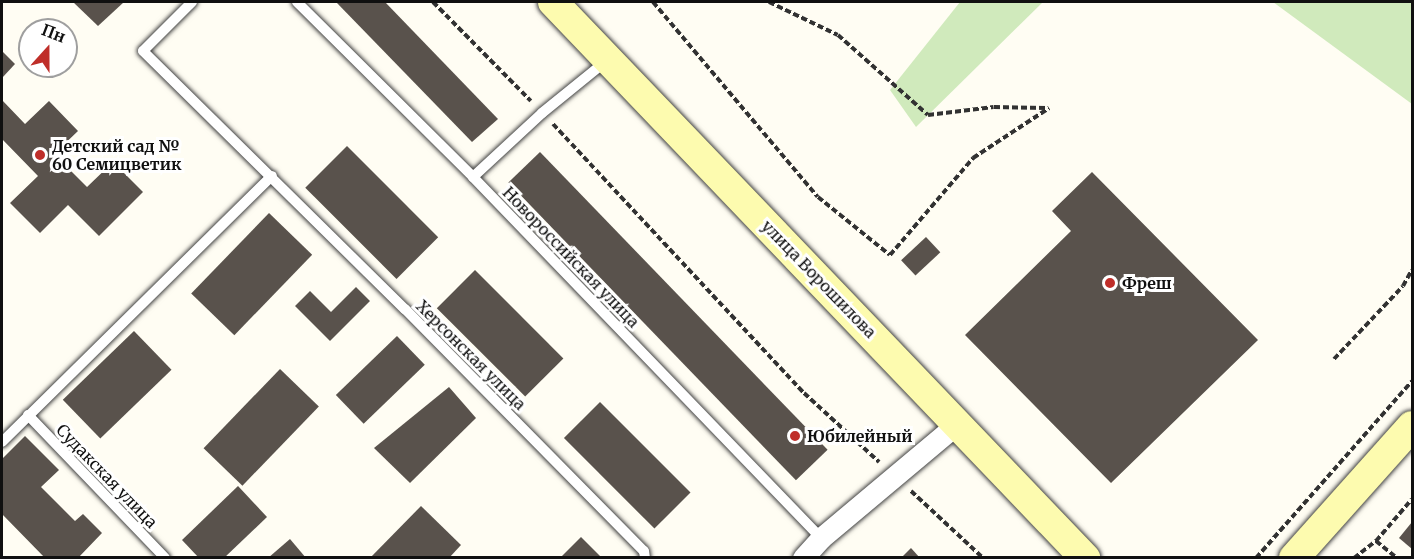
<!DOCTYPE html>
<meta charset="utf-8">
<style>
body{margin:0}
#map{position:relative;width:1414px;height:559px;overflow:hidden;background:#fffdf3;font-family:Merriweather,serif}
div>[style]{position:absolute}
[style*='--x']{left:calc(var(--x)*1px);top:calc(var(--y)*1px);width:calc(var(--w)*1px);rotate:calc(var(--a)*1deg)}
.green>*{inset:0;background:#d0eabc}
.building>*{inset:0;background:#59524c;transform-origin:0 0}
.path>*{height:4px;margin-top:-2px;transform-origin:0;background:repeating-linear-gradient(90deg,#323232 0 6px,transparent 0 9px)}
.roads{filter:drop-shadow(0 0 2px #434343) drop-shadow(0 0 2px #434343)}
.lane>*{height:10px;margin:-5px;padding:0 5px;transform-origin:5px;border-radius:5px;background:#fff}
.street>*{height:21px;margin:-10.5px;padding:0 10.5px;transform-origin:10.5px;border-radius:10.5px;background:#fff}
.secondary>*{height:30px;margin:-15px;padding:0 15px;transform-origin:15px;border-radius:15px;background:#fdfbaf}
.dots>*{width:16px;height:16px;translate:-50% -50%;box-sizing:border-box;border:3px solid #fff;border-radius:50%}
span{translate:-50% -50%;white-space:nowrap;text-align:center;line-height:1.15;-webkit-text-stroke:6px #fff;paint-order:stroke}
.poi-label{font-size:16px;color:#101010;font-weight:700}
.left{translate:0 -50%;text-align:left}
.street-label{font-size:16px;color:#101010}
.frame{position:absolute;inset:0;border:3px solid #101010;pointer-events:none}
.north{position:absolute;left:18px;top:18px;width:60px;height:60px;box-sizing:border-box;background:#fff;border:2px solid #9f9f9f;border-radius:50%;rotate:21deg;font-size:16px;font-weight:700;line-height:24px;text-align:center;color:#101010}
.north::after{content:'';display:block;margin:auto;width:21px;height:27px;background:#bf2e29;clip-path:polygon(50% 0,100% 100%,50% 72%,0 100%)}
</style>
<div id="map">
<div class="green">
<i style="clip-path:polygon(960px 2px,1043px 2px,916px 127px,890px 90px)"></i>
<i style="clip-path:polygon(1273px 2px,1412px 2px,1412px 104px)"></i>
</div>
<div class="building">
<i style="clip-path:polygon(73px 2px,124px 2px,98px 26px)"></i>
<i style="clip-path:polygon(336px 2px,385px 2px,498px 119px,472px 142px)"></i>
<i style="clip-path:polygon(2px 51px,15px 64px,2px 78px)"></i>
<i style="clip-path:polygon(2px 100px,25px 124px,49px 101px,78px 131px,54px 154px,87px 187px,113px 162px,143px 192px,99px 236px,68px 205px,40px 233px,10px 203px,38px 176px,2px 139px)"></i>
<i style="left:347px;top:146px;width:129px;height:59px;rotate:45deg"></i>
<i style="left:540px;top:152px;width:414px;height:44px;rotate:46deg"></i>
<i style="clip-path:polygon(1092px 172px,1258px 340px,1111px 483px,965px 335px,1071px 231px,1052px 211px)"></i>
<i style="left:269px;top:213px;width:60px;height:112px;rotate:44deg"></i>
<i style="left:926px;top:237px;width:21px;height:34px;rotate:47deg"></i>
<i style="left:475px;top:270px;width:125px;height:54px;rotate:45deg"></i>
<i style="clip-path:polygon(356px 287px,370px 301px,330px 341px,295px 306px,310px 291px,331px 312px)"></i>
<i style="left:134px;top:331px;width:54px;height:99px;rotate:46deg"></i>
<i style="left:397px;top:336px;width:40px;height:85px;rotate:46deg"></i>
<i style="left:280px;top:369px;width:54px;height:110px;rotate:44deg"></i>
<i style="clip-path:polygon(449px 387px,476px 418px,410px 483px,374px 448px)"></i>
<i style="left:600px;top:402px;width:128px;height:51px;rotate:45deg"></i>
<i style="clip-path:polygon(25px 436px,59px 470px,41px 487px,75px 521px,83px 514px,102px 533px,78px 558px,45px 558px,2px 514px,2px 459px)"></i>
<i style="clip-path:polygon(238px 486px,267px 517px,224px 558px,199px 558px,182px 540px)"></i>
<i style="clip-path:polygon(421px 506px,461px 545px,449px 558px,370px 558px)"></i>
<i style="clip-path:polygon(1412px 522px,1412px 549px,1399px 538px)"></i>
<i style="clip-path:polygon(581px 537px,602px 558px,560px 558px)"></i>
<i style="clip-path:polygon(290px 539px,306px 558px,268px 558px)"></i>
<i style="clip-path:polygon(911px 548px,920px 558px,901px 558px)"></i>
</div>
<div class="path">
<i style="--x:433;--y:2;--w:139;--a:45.3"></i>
<i style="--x:653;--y:2;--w:255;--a:49.8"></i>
<i style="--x:818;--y:197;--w:92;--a:38.9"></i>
<i style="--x:890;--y:255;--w:128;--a:-49.4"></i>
<i style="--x:973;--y:158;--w:91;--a:-33.3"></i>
<i style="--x:769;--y:2;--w:76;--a:25.6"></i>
<i style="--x:838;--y:35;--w:120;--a:41.6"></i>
<i style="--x:928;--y:115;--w:66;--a:-6.9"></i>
<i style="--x:994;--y:107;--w:53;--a:1.1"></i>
<i style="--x:553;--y:124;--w:368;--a:47"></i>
<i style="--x:804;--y:393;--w:102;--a:42.6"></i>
<i style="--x:1334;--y:359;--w:100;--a:-46.6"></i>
<i style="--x:1403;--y:286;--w:18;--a:-61"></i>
<i style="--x:911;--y:491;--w:98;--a:42.9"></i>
<i style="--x:1376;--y:541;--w:27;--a:39"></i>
<i style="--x:1256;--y:558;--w:236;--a:-48.6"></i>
<i style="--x:1354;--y:558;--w:28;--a:-38"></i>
<i style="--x:1376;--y:541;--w:55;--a:-49.4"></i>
</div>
<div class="roads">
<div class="lane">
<i style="--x:192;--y:2;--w:69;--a:135"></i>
<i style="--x:143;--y:51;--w:368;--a:44.6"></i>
<i style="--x:405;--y:309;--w:340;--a:45.4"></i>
<i style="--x:644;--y:551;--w:7;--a:82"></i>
<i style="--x:297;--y:2;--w:248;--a:44.8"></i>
<i style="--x:473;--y:177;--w:501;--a:46.05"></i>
<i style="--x:473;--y:177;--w:94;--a:-42.8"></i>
<i style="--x:542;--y:113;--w:82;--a:-39.1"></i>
<i style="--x:28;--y:415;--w:198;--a:46.2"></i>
<i style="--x:2;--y:442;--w:379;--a:-44.6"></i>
</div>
<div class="street">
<i style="--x:803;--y:558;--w:27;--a:-48"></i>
<i style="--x:821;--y:538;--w:177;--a:-40"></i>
</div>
<div class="secondary">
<i style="--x:553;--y:2;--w:770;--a:46.26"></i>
<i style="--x:1294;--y:558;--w:177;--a:-48.2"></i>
</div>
</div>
<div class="dots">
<i style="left:40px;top:155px;background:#bf2e29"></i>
<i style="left:1110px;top:283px;background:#bf2e29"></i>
<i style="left:795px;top:436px;background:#bf2e29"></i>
</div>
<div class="poi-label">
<span class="left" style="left:52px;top:155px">Детский сад №<br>60 Семицветик</span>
<span class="left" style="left:1122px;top:283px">Фреш</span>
<span class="left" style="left:807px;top:436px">Юбилейный</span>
</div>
<div class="street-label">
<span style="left:571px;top:257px;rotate:46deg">Новороссийская улица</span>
<span style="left:819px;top:279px;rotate:46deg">улица Ворошилова</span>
<span style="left:471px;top:355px;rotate:45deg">Херсонская улица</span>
<span style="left:107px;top:476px;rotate:46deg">Судакская улица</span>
</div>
<div class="frame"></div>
<div class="north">Пн</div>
</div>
